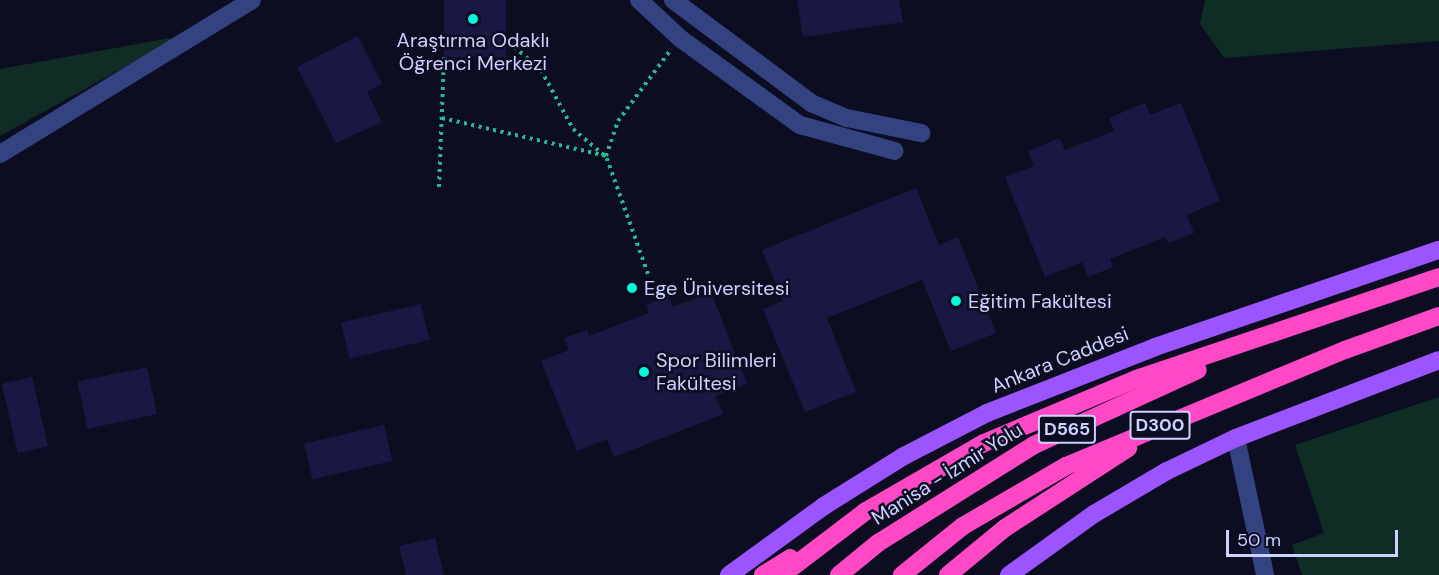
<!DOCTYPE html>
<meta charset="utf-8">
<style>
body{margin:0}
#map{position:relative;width:1439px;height:575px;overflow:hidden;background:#0c0d21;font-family:"DM Sans",sans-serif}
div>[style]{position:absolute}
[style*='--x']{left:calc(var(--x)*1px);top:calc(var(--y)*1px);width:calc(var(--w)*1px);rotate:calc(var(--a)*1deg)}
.green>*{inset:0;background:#0f2c25}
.building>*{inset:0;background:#181843;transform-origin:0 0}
.path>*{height:4px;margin-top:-2px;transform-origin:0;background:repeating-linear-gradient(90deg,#29b791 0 3px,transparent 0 7.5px)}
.minor>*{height:18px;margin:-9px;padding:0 9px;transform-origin:9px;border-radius:9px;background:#354282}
.major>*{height:18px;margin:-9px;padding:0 9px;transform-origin:9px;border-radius:9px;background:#9c54ff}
.highway>*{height:18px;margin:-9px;padding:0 9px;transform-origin:9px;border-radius:9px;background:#ff48c5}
.dots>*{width:16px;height:16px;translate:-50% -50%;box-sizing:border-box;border:3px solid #0c0d21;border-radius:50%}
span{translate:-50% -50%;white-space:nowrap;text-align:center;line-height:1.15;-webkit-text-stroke:5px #0c0d21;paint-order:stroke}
.shield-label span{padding:2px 4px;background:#0c0d21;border:2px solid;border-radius:4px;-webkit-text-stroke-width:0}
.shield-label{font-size:18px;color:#cdd1ff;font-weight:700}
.poi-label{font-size:20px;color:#cdd1ff}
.left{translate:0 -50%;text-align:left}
.street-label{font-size:20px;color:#cdd1ff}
.scale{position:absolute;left:1226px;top:530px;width:172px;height:27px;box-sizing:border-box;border:3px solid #cdd1ff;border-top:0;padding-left:8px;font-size:18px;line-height:21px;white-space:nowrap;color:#cdd1ff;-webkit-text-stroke:4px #0c0d21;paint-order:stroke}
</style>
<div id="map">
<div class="green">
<i style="clip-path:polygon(1205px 0,1439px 0,1439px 41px,1224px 58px,1200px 24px)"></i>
<i style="clip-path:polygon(181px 36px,0 136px,0 69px)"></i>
<i style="clip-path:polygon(1439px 397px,1439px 575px,1302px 575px,1292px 545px,1324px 533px,1295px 445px)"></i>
</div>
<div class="building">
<i style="left:444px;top:0;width:62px;height:57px"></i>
<i style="clip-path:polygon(797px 0,899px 0,903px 22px,803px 37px)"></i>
<i style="clip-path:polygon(358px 36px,382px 84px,367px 92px,382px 122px,336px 143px,297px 67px)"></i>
<i style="clip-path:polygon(1145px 103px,1150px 115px,1181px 103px,1220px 201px,1187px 215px,1194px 233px,1168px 243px,1165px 237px,1110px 259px,1113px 267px,1088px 277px,1082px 262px,1045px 277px,1005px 177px,1034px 166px,1028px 151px,1060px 138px,1065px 150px,1114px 131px,1109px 118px)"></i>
<i style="clip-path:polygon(916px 188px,939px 245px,958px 237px,996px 333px,951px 351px,922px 280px,827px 318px,856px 392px,805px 412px,763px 309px,783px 301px,762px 250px)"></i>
<i style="clip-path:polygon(711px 292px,747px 384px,715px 396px,723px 414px,614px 457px,607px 439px,577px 451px,541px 361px,569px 350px,564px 338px,587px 330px,589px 336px,649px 313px,646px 305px,668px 296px,673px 307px)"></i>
<i style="left:421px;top:304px;width:37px;height:82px;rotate:77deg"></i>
<i style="left:147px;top:367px;width:48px;height:71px;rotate:78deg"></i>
<i style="left:32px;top:377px;width:71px;height:31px;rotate:77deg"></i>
<i style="left:384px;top:425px;width:37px;height:82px;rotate:77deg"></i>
<i style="clip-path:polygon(435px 538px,444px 575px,406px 575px,399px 546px)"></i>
</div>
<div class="path">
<i style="--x:503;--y:37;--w:50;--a:41"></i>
<i style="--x:541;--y:70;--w:67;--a:61.5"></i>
<i style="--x:573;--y:129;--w:42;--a:40.2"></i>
<i style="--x:442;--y:118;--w:168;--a:13"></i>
<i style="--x:439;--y:187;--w:130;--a:-87.8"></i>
<i style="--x:648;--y:274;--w:125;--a:-109.6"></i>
<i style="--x:606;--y:156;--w:37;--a:-71"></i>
<i style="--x:618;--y:121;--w:86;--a:-53.5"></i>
</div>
<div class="minor">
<i style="--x:639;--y:0;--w:57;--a:42.9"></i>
<i style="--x:681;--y:39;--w:147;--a:35.9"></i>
<i style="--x:800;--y:125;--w:98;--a:15.3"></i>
<i style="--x:673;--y:0;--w:172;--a:36.7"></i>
<i style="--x:811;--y:103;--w:39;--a:23"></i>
<i style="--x:847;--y:118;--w:76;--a:11.5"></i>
<i style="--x:0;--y:154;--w:295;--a:-31.4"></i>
<i style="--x:1236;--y:438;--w:140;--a:78"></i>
</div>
<div class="major">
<i style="--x:729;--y:575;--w:117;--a:-36"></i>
<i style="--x:824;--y:506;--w:94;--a:-32"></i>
<i style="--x:904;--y:456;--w:93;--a:-27.4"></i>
<i style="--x:987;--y:413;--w:180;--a:-21.4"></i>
<i style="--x:1155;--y:347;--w:300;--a:-18.9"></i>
<i style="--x:1009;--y:575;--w:105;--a:-35.7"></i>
<i style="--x:1094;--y:514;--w:85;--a:-30.5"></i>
<i style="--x:1167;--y:471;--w:76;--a:-25.6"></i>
<i style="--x:1236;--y:438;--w:217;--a:-21"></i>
</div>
<div class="highway">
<i style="--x:763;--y:575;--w:32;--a:-32"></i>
<i style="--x:782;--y:575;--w:106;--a:-37.3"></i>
<i style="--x:866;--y:511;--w:136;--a:-30"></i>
<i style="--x:984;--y:443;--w:165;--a:-22.8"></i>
<i style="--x:1136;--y:379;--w:320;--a:-18.6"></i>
<i style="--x:839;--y:575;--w:50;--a:-39.4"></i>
<i style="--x:878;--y:543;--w:184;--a:-32.1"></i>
<i style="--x:1034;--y:445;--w:180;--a:-24.6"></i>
<i style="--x:902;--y:575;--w:78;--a:-38.8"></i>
<i style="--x:963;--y:526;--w:119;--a:-30.2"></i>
<i style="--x:1066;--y:466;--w:302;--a:-22.6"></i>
<i style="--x:1345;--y:350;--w:100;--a:-19.9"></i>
<i style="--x:948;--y:575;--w:74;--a:-39.5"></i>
<i style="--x:1005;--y:528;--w:147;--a:-33"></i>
</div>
<div class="dots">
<i style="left:473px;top:19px;background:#00f8dd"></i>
<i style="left:632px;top:288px;background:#00f8dd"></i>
<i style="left:956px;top:301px;background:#00f8dd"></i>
<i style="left:644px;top:372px;background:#00f8dd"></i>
</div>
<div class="shield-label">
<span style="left:1160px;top:425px">D300</span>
<span style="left:1067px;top:429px">D565</span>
</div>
<div class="poi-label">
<span style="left:473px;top:52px">Araştırma Odaklı<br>Öğrenci Merkezi</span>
<span class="left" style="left:644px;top:288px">Ege Üniversitesi</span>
<span class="left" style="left:968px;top:301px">Eğitim Fakültesi</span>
<span class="left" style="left:656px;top:372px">Spor Bilimleri<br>Fakültesi</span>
</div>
<div class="street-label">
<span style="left:1060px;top:360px;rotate:-22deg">Ankara Caddesi</span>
<span style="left:947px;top:474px;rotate:-32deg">Manisa - İzmir Yolu</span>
</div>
<div class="scale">50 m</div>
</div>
